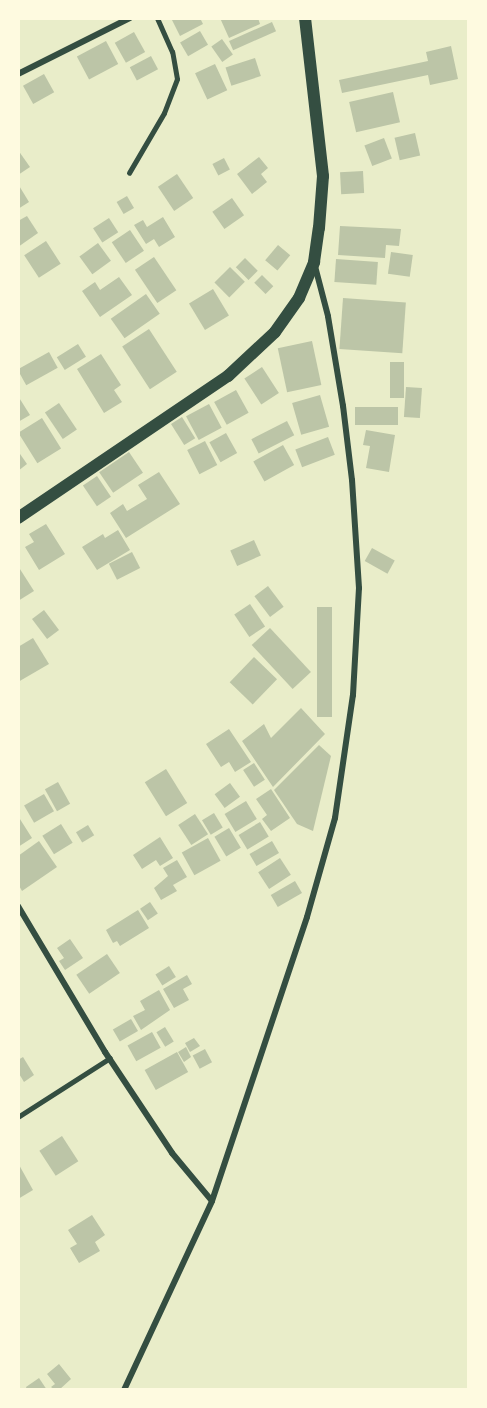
<!DOCTYPE html>
<style>
body{margin:0}
#map{position:relative;width:487px;height:1408px;overflow:hidden;background:#e9edc9;font-family:"Source Sans 3",sans-serif}
div>[style]{position:absolute}
[style*='--x']{left:calc(var(--x)*1px);top:calc(var(--y)*1px);width:calc(var(--w)*1px);rotate:calc(var(--a)*1deg)}
.building>*{inset:0;background:#bcc5a7;transform-origin:0 0}
.service>*{height:4.5px;margin:-2.25px;padding:0 2.25px;transform-origin:2.25px;border-radius:2.25px;background:#344e41}
.minor>*{height:6px;margin:-3px;padding:0 3px;transform-origin:3px;border-radius:3px;background:#344e41}
.secondary>*{height:12px;margin:-6px;padding:0 6px;transform-origin:6px;border-radius:6px;background:#344e41}
span{translate:-50% -50%;white-space:nowrap;text-align:center;line-height:1.15;-webkit-text-stroke:6px #fefae0;paint-order:stroke}
.frame{position:absolute;inset:0;border:20px solid #fefae0;pointer-events:none}
</style>
<div id="map">
<div class="building">
<i style="clip-path:polygon(171px 18px,200px 18px,203px 24px,180px 36px)"></i>
<i style="clip-path:polygon(220px 18px,258px 18px,260px 24px,229px 38px)"></i>
<i style="left:272px;top:22px;width:10px;height:47px;rotate:66deg"></i>
<i style="left:200px;top:31px;width:16px;height:23px;rotate:60deg"></i>
<i style="left:134px;top:32px;width:23px;height:22px;rotate:61deg"></i>
<i style="left:222px;top:39px;width:19px;height:13px;rotate:55deg"></i>
<i style="left:106px;top:41px;width:26px;height:33px;rotate:62deg"></i>
<i style="clip-path:polygon(451px 46px,458px 79px,430px 85px,428px 75px,342px 93px,339px 80px,428px 61px,426px 52px)"></i>
<i style="left:151px;top:56px;width:15px;height:24px;rotate:62deg"></i>
<i style="left:255px;top:58px;width:19px;height:31px;rotate:72deg"></i>
<i style="left:215px;top:64px;width:29px;height:22px;rotate:65deg"></i>
<i style="left:44px;top:74px;width:21px;height:24px;rotate:61deg"></i>
<i style="left:393px;top:92px;width:31px;height:45px;rotate:77deg"></i>
<i style="left:415px;top:133px;width:23px;height:21px;rotate:77deg"></i>
<i style="left:384px;top:138px;width:22px;height:21px;rotate:69deg"></i>
<i style="clip-path:polygon(18px 150px,30px 167px,18px 175px)"></i>
<i style="clip-path:polygon(259px 157px,268px 168px,261px 174px,267px 182px,252px 194px,237px 174px)"></i>
<i style="left:224px;top:158px;width:13px;height:13px;rotate:63deg"></i>
<i style="left:363px;top:171px;width:22px;height:23px;rotate:87deg"></i>
<i style="left:177px;top:174px;width:29px;height:23px;rotate:56deg"></i>
<i style="clip-path:polygon(18px 184px,29px 202px,18px 209px)"></i>
<i style="left:127px;top:196px;width:14px;height:12px;rotate:60deg"></i>
<i style="left:232px;top:198px;width:21px;height:24px;rotate:55deg"></i>
<i style="clip-path:polygon(27px 216px,38px 233px,18px 247px,18px 221px)"></i>
<i style="clip-path:polygon(163px 217px,175px 237px,159px 247px,154px 239px,146px 244px,134px 225px,143px 220px,147px 227px)"></i>
<i style="left:109px;top:218px;width:17px;height:19px;rotate:57deg"></i>
<i style="clip-path:polygon(340px 226px,401px 229px,399px 246px,386px 245px,385px 258px,338px 255px)"></i>
<i style="left:130px;top:230px;width:25px;height:22px;rotate:56deg"></i>
<i style="left:46px;top:241px;width:27px;height:26px;rotate:57deg"></i>
<i style="left:98px;top:243px;width:22px;height:23px;rotate:54deg"></i>
<i style="left:278px;top:245px;width:16px;height:20px;rotate:40deg"></i>
<i style="left:391px;top:252px;width:22px;height:22px;rotate:8deg"></i>
<i style="left:154px;top:257px;width:40px;height:23px;rotate:56deg"></i>
<i style="left:245px;top:258px;width:18px;height:13px;rotate:45deg"></i>
<i style="left:336px;top:259px;width:42px;height:23px;rotate:4deg"></i>
<i style="left:230px;top:267px;width:21px;height:22px;rotate:45deg"></i>
<i style="left:262px;top:275px;width:16px;height:11px;rotate:45deg"></i>
<i style="clip-path:polygon(119px 277px,132px 295px,100px 317px,82px 291px,95px 282px,100px 290px)"></i>
<i style="left:213px;top:289px;width:31px;height:28px;rotate:59deg"></i>
<i style="left:146px;top:294px;width:24px;height:43px;rotate:55deg"></i>
<i style="left:343px;top:298px;width:63px;height:51px;rotate:4deg"></i>
<i style="left:149px;top:329px;width:51px;height:32px;rotate:57deg"></i>
<i style="left:312px;top:341px;width:45px;height:35px;rotate:78deg"></i>
<i style="left:78px;top:344px;width:15px;height:25px;rotate:58deg"></i>
<i style="left:49px;top:352px;width:18px;height:36px;rotate:61deg"></i>
<i style="clip-path:polygon(101px 354px,121px 385px,114px 390px,122px 402px,104px 413px,77px 369px)"></i>
<i style="left:390px;top:362px;width:14px;height:36px"></i>
<i style="left:262px;top:367px;width:31px;height:21px;rotate:57deg"></i>
<i style="left:406px;top:387px;width:16px;height:30px;rotate:4deg"></i>
<i style="left:236px;top:390px;width:26px;height:25px;rotate:61deg"></i>
<i style="left:320px;top:395px;width:33px;height:29px;rotate:74deg"></i>
<i style="clip-path:polygon(18px 396px,30px 415px,18px 422px)"></i>
<i style="left:59px;top:403px;width:32px;height:17px;rotate:56deg"></i>
<i style="left:209px;top:404px;width:27px;height:26px;rotate:62deg"></i>
<i style="left:355px;top:407px;width:43px;height:18px"></i>
<i style="left:182px;top:417px;width:25px;height:13px;rotate:58deg"></i>
<i style="left:42px;top:418px;width:36px;height:28px;rotate:58deg"></i>
<i style="left:287px;top:421px;width:16px;height:40px;rotate:63deg"></i>
<i style="clip-path:polygon(366px 430px,395px 435px,389px 472px,366px 468px,370px 446px,363px 445px)"></i>
<i style="left:226px;top:433px;width:23px;height:19px;rotate:61deg"></i>
<i style="left:328px;top:437px;width:19px;height:35px;rotate:69deg"></i>
<i style="left:205px;top:441px;width:27px;height:20px;rotate:63deg"></i>
<i style="left:283px;top:445px;width:23px;height:34px;rotate:61deg"></i>
<i style="clip-path:polygon(18px 451px,27px 464px,18px 471px)"></i>
<i style="left:129px;top:452px;width:25px;height:36px;rotate:56deg"></i>
<i style="clip-path:polygon(159px 472px,180px 504px,126px 538px,110px 513px,123px 504px,127px 511px,147px 499px,138px 485px)"></i>
<i style="left:97px;top:476px;width:25px;height:17px;rotate:56deg"></i>
<i style="clip-path:polygon(46px 524px,65px 554px,39px 570px,25px 547px,34px 542px,29px 534px)"></i>
<i style="clip-path:polygon(118px 530px,130px 550px,97px 570px,82px 547px,103px 534px,105px 538px)"></i>
<i style="left:254px;top:540px;width:17px;height:26px;rotate:66deg"></i>
<i style="left:372px;top:548px;width:26px;height:15px;rotate:29deg"></i>
<i style="left:132px;top:552px;width:18px;height:26px;rotate:63deg"></i>
<i style="clip-path:polygon(18px 566px,34px 591px,18px 601px)"></i>
<i style="left:268px;top:586px;width:26px;height:17px;rotate:53deg"></i>
<i style="left:250px;top:604px;width:27px;height:19px;rotate:56deg"></i>
<i style="left:317px;top:607px;width:15px;height:110px"></i>
<i style="left:44px;top:610px;width:25px;height:15px;rotate:53deg"></i>
<i style="left:270px;top:628px;width:60px;height:25px;rotate:47deg"></i>
<i style="clip-path:polygon(33px 638px,49px 664px,18px 682px,18px 647px)"></i>
<i style="left:254px;top:657px;width:32px;height:35px;rotate:44deg"></i>
<i style="clip-path:polygon(301px 708px,325px 734px,273px 787px,242px 741px,264px 724px,271px 738px)"></i>
<i style="clip-path:polygon(229px 729px,251px 762px,235px 772px,229px 762px,221px 767px,206px 744px)"></i>
<i style="clip-path:polygon(319px 745px,331px 756px,313px 831px,297px 824px,274px 790px)"></i>
<i style="left:254px;top:763px;width:20px;height:13px;rotate:57deg"></i>
<i style="left:166px;top:769px;width:40px;height:25px;rotate:58deg"></i>
<i style="left:58px;top:782px;width:25px;height:15px;rotate:61deg"></i>
<i style="left:230px;top:783px;width:17px;height:19px;rotate:54deg"></i>
<i style="clip-path:polygon(271px 789px,290px 818px,271px 831px,262px 819px,267px 815px,256px 799px)"></i>
<i style="left:44px;top:794px;width:20px;height:23px;rotate:60deg"></i>
<i style="left:246px;top:801px;width:21px;height:25px;rotate:59deg"></i>
<i style="left:214px;top:813px;width:17px;height:14px;rotate:59deg"></i>
<i style="left:195px;top:814px;width:24px;height:20px;rotate:57deg"></i>
<i style="clip-path:polygon(18px 816px,32px 838px,18px 847px)"></i>
<i style="left:260px;top:822px;width:17px;height:25px;rotate:59deg"></i>
<i style="left:61px;top:824px;width:22px;height:22px;rotate:58deg"></i>
<i style="left:88px;top:825px;width:12px;height:14px;rotate:59deg"></i>
<i style="left:229px;top:828px;width:23px;height:17px;rotate:59deg"></i>
<i style="clip-path:polygon(160px 837px,173px 858px,160px 866px,156px 860px,142px 869px,133px 855px)"></i>
<i style="left:208px;top:838px;width:26px;height:30px;rotate:61deg"></i>
<i style="clip-path:polygon(39px 841px,57px 867px,22px 891px,18px 884px,18px 856px)"></i>
<i style="left:272px;top:841px;width:14px;height:26px;rotate:60deg"></i>
<i style="left:280px;top:858px;width:20px;height:26px;rotate:57deg"></i>
<i style="clip-path:polygon(177px 860px,187px 877px,173px 885px,177px 891px,161px 900px,154px 888px,168px 876px,163px 868px)"></i>
<i style="left:295px;top:881px;width:14px;height:28px;rotate:60deg"></i>
<i style="left:150px;top:902px;width:14px;height:12px;rotate:56deg"></i>
<i style="clip-path:polygon(138px 910px,149px 928px,120px 946px,117px 941px,113px 943px,106px 930px)"></i>
<i style="clip-path:polygon(70px 939px,83px 958px,65px 970px,59px 961px,64px 958px,57px 948px)"></i>
<i style="left:107px;top:954px;width:23px;height:37px;rotate:56deg"></i>
<i style="left:169px;top:966px;width:13px;height:16px;rotate:58deg"></i>
<i style="clip-path:polygon(187px 975px,192px 984px,183px 989px,189px 1000px,174px 1008px,163px 989px)"></i>
<i style="clip-path:polygon(159px 990px,170px 1010px,141px 1030px,133px 1016px,145px 1010px,140px 1001px)"></i>
<i style="left:131px;top:1019px;width:14px;height:21px;rotate:60deg"></i>
<i style="left:165px;top:1027px;width:17px;height:10px;rotate:59deg"></i>
<i style="left:152px;top:1032px;width:18px;height:28px;rotate:61deg"></i>
<i style="clip-path:polygon(194px 1038px,200px 1046px,190px 1052px,185px 1043px)"></i>
<i style="clip-path:polygon(186px 1047px,191px 1057px,184px 1062px,178px 1052px)"></i>
<i style="left:205px;top:1049px;width:15px;height:14px;rotate:62deg"></i>
<i style="left:177px;top:1052px;width:23px;height:37px;rotate:61deg"></i>
<i style="clip-path:polygon(23px 1057px,34px 1075px,24px 1082px,18px 1072px,18px 1060px)"></i>
<i style="left:62px;top:1136px;width:30px;height:27px;rotate:57deg"></i>
<i style="clip-path:polygon(18px 1163px,33px 1190px,18px 1199px)"></i>
<i style="clip-path:polygon(92px 1215px,105px 1235px,95px 1242px,100px 1251px,79px 1263px,70px 1248px,77px 1244px,68px 1230px)"></i>
<i style="clip-path:polygon(59px 1364px,71px 1379px,59px 1390px,55px 1390px,51px 1387px,55px 1384px,47px 1374px)"></i>
<i style="clip-path:polygon(39px 1378px,47px 1390px,27px 1390px,26px 1387px)"></i>
</div>
<div class="service">
<i style="--x:129;--y:173;--w:69;--a:-59.7"></i>
<i style="--x:164;--y:113;--w:36;--a:-69"></i>
<i style="--x:177;--y:79;--w:27;--a:-100"></i>
<i style="--x:172;--y:52;--w:37;--a:-114"></i>
<i style="--x:18;--y:1117;--w:109;--a:-32.7"></i>
</div>
<div class="minor">
<i style="--x:18;--y:74;--w:125;--a:-26.6"></i>
<i style="--x:18;--y:906;--w:170;--a:59.2"></i>
<i style="--x:105;--y:1052;--w:121;--a:56.4"></i>
<i style="--x:172;--y:1153;--w:62;--a:50.2"></i>
<i style="--x:124;--y:1390;--w:208;--a:-65"></i>
<i style="--x:212;--y:1201;--w:299;--a:-71.5"></i>
<i style="--x:307;--y:917;--w:103;--a:-74.2"></i>
<i style="--x:335;--y:818;--w:124;--a:-81.7"></i>
<i style="--x:353;--y:695;--w:107;--a:-86.8"></i>
<i style="--x:359;--y:588;--w:108;--a:-93.7"></i>
<i style="--x:352;--y:480;--w:75;--a:-96.9"></i>
<i style="--x:343;--y:406;--w:91;--a:-99.5"></i>
<i style="--x:328;--y:316;--w:52;--a:-104.6"></i>
</div>
<div class="secondary">
<i style="--x:18;--y:518;--w:254;--a:-34.1"></i>
<i style="--x:228;--y:376;--w:64;--a:-43.1"></i>
<i style="--x:275;--y:332;--w:42;--a:-54.8"></i>
<i style="--x:299;--y:298;--w:39;--a:-67"></i>
<i style="--x:314;--y:262;--w:34;--a:-82"></i>
<i style="--x:319;--y:228;--w:52;--a:-85.6"></i>
<i style="--x:323;--y:176;--w:159;--a:-96.5"></i>
</div>
<div class="frame"></div>
</div>
